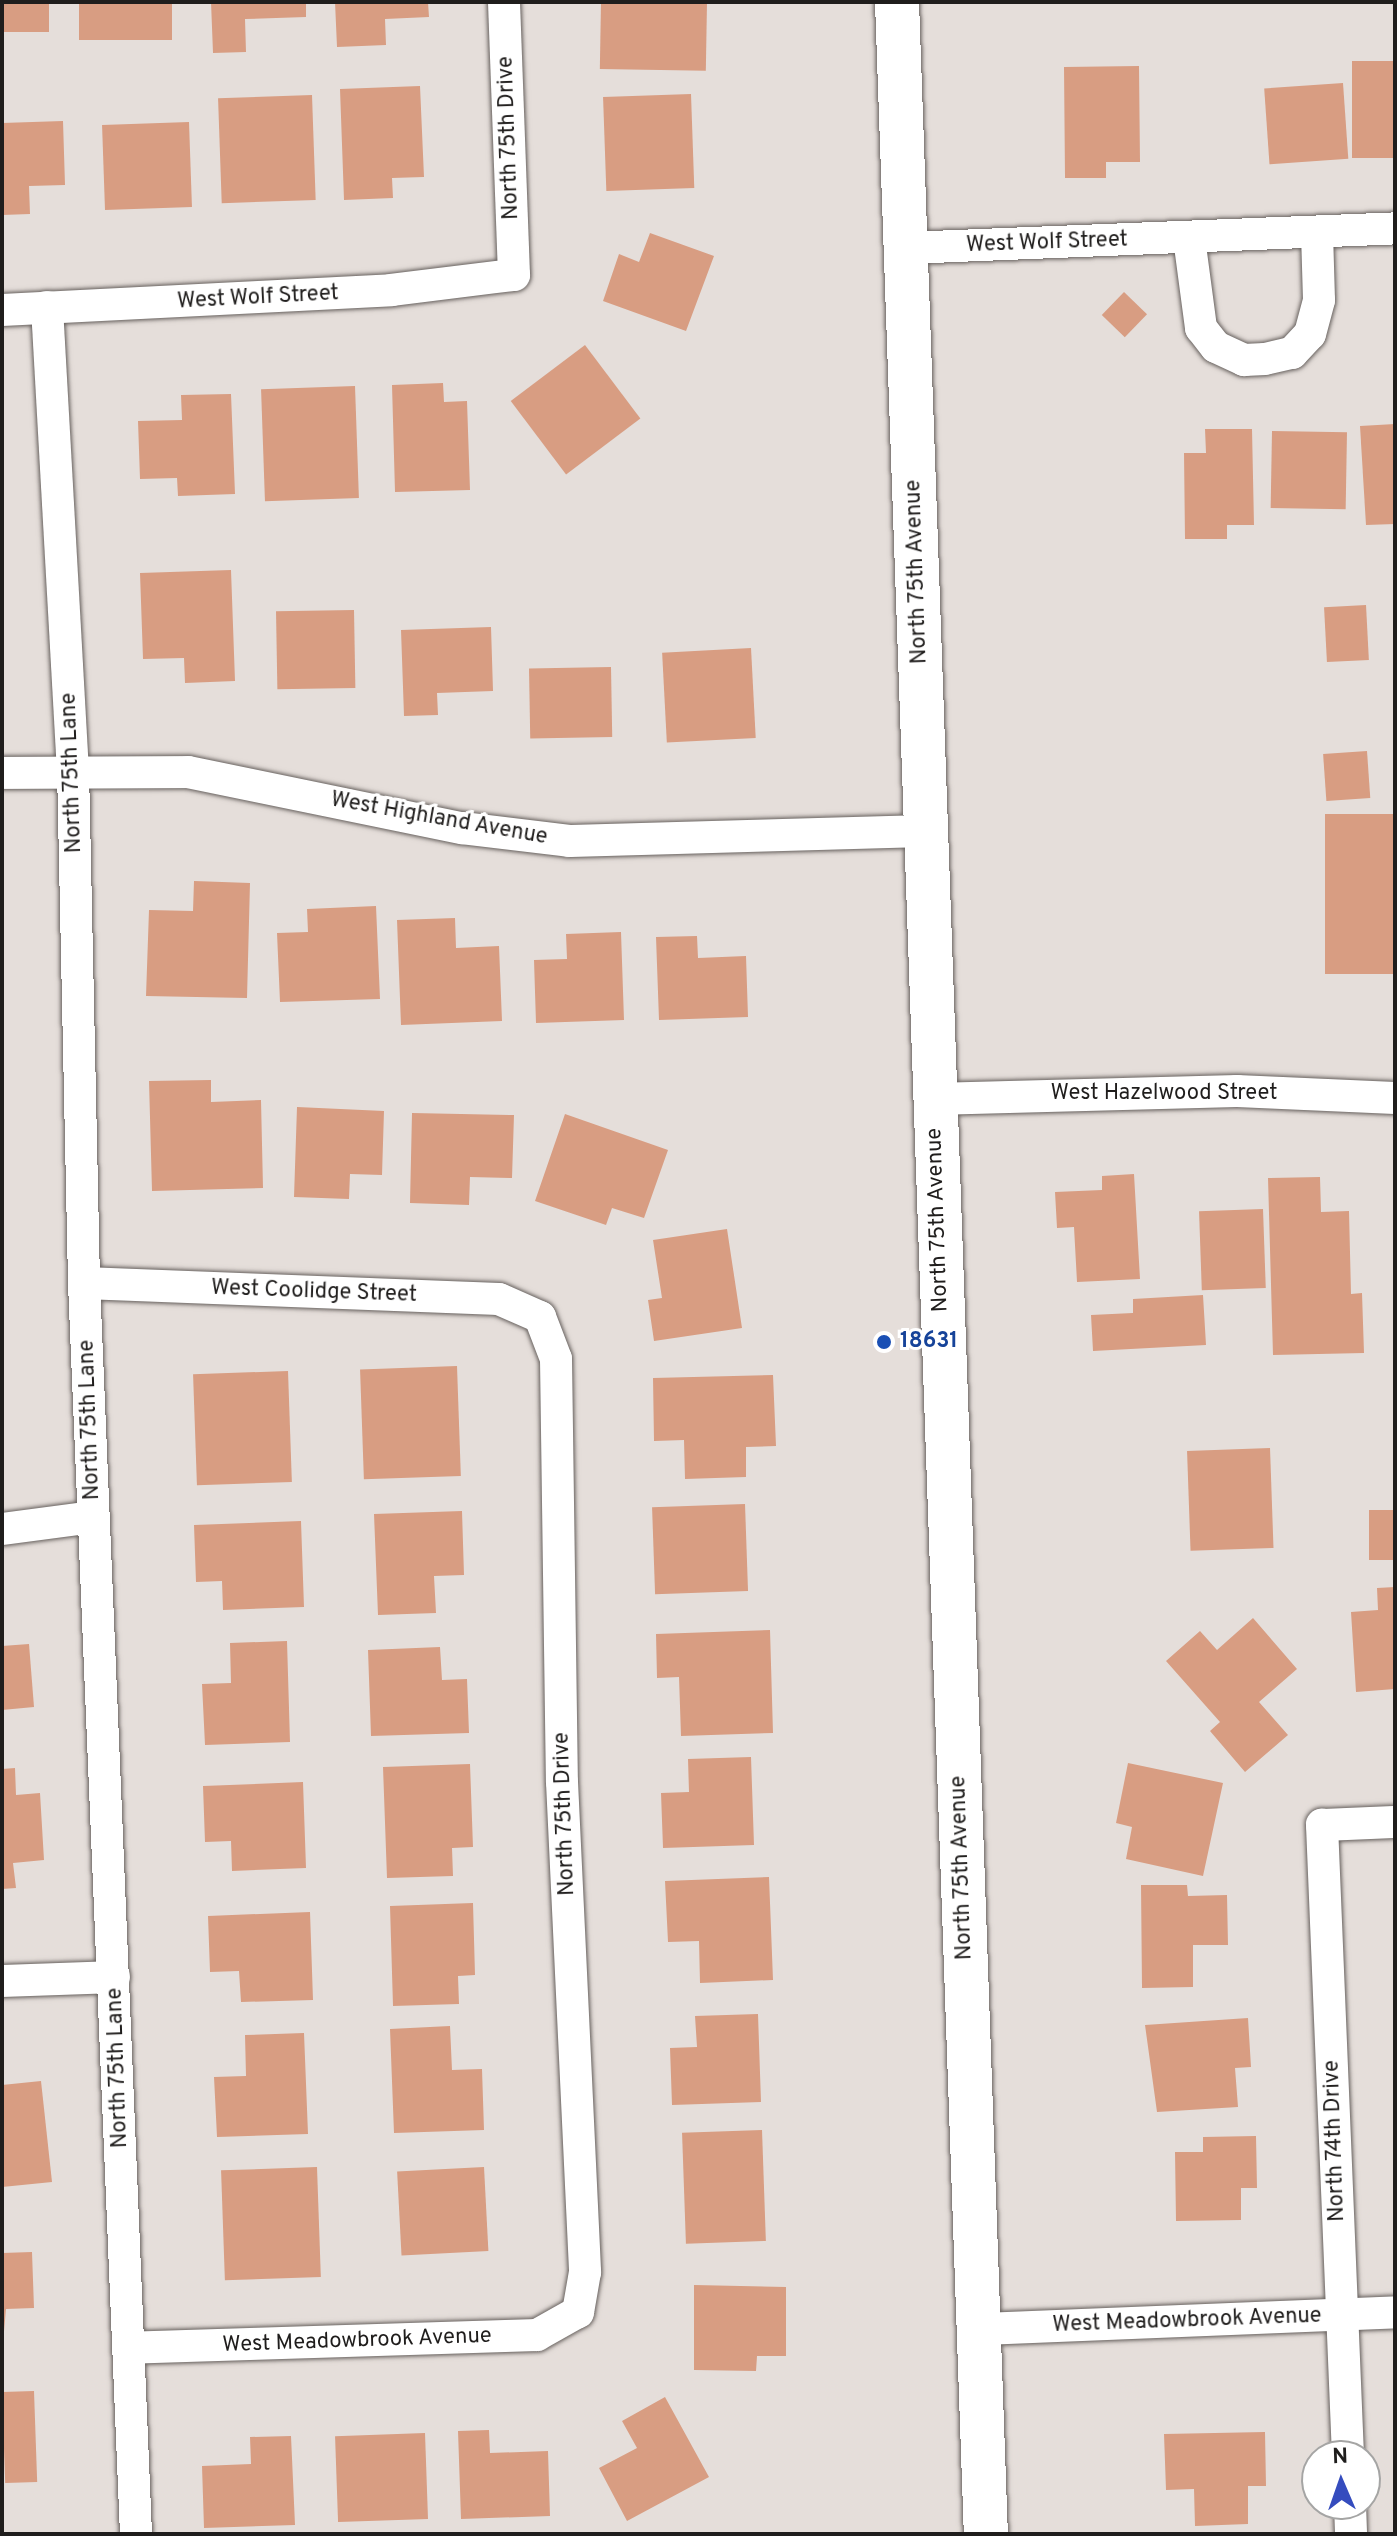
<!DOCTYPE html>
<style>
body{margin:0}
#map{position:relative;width:1397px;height:2536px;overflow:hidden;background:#e5deda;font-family:Overpass,sans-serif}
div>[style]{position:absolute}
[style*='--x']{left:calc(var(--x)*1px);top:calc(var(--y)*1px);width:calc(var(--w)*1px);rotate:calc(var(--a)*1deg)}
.building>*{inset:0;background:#d89d82;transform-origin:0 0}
.roads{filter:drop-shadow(0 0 2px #67615e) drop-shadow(0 0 2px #67615e)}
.minor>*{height:32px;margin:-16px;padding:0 16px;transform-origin:16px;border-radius:16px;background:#fff}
.secondary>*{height:44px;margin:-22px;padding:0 22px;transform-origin:22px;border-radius:22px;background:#fff}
.dots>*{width:22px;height:22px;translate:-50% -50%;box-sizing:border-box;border:4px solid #fff;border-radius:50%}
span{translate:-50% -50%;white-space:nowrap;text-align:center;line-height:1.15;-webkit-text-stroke:6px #fff;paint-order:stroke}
.street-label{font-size:22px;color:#1f1d1c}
.transit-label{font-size:22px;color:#164399;font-weight:700}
.left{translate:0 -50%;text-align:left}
.frame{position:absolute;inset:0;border:4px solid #1f1d1c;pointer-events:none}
.north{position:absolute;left:1301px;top:2440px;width:80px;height:80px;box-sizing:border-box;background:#fff;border:2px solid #a5a5a4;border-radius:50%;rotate:358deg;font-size:22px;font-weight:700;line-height:32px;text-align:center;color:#1f1d1c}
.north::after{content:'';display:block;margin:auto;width:28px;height:36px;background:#354cbe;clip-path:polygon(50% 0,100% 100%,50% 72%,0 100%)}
</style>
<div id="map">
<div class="building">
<i style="left:2px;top:2px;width:47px;height:30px"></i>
<i style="left:79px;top:2px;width:93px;height:38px"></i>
<i style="clip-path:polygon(211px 2px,306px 2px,306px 17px,245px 19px,246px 52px,213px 53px)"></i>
<i style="clip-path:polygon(335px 2px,428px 2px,429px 17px,385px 19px,386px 45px,337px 47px)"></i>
<i style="left:601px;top:2px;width:106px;height:67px;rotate:1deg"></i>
<i style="left:1395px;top:61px;width:97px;height:43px;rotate:90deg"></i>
<i style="clip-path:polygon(1139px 66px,1140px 162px,1106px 162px,1106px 178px,1065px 178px,1064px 67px)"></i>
<i style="left:1343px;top:83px;width:76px;height:79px;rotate:86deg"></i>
<i style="clip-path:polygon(420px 86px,424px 177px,392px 178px,393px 198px,344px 200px,340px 89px)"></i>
<i style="left:691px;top:94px;width:94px;height:88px;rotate:88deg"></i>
<i style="left:312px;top:95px;width:105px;height:94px;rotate:88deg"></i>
<i style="clip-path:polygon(63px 121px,65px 185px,29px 186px,30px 214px,2px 215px,2px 123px)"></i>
<i style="left:189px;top:122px;width:85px;height:87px;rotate:88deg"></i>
<i style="clip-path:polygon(650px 233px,714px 256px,686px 331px,603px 301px,619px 254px,639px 262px)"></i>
<i style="left:1124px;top:292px;width:32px;height:32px;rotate:44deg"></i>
<i style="left:585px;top:345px;width:92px;height:93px;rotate:53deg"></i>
<i style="clip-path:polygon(443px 383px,444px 402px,467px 401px,470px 490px,395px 492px,392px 385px)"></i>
<i style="left:355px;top:386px;width:112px;height:94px;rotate:88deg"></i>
<i style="clip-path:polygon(231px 394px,235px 494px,178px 496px,177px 478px,140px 479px,138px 421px,182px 420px,181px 395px)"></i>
<i style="clip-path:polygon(1395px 424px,1395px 524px,1366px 525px,1360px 426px)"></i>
<i style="clip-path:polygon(1205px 429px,1252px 429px,1254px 525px,1227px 525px,1227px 539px,1185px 539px,1184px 453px,1206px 453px)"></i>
<i style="left:1272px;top:431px;width:75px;height:77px;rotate:1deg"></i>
<i style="clip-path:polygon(231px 570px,235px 681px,185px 683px,184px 658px,143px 659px,140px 573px)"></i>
<i style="left:1366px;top:605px;width:55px;height:42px;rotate:87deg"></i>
<i style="left:354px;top:610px;width:78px;height:78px;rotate:89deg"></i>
<i style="clip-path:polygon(491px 627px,493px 691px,437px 693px,438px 715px,404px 716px,401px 630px)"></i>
<i style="left:751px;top:648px;width:90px;height:89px;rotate:87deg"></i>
<i style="left:611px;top:667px;width:70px;height:82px;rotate:89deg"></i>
<i style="left:1367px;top:751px;width:47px;height:44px;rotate:86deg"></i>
<i style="left:1395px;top:814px;width:160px;height:70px;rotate:90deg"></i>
<i style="clip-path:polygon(194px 881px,250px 883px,247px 998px,146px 996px,149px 910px,193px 911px)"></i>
<i style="clip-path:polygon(376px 906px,380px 999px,280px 1002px,277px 933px,308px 932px,307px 909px)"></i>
<i style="clip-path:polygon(455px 918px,456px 948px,499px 946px,502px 1021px,401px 1025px,397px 920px)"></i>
<i style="clip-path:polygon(621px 932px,624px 1020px,536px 1023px,534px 960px,567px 959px,566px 934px)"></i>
<i style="clip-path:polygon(697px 936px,698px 958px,746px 956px,748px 1017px,659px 1020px,656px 937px)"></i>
<i style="clip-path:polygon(211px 1080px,211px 1102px,261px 1100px,263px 1188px,152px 1191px,149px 1081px)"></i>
<i style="clip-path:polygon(297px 1107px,384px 1111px,382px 1175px,350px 1174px,349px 1199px,294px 1197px)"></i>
<i style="clip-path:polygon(412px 1113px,514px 1115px,512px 1178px,470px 1177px,469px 1205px,410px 1203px)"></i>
<i style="clip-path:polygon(565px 1114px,668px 1150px,644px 1218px,612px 1208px,606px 1225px,535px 1201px)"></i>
<i style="clip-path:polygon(1134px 1174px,1140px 1279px,1077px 1282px,1074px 1227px,1057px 1228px,1055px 1192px,1102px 1190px,1102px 1176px)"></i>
<i style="clip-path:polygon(1320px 1177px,1321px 1212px,1349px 1211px,1351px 1294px,1362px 1293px,1364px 1353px,1273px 1355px,1268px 1178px)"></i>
<i style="left:1263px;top:1209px;width:79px;height:64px;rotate:88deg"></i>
<i style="clip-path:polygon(727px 1229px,742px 1328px,654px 1341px,648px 1300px,662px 1298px,653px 1240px)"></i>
<i style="clip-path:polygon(1203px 1295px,1206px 1345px,1093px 1351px,1091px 1315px,1133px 1313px,1133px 1299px)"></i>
<i style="left:457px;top:1366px;width:110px;height:97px;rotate:88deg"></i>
<i style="left:288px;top:1371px;width:111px;height:95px;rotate:88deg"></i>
<i style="clip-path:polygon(773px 1375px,776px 1446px,746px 1447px,746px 1477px,685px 1479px,684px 1440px,654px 1441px,653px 1378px)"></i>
<i style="left:1270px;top:1448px;width:100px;height:83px;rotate:88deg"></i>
<i style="left:745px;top:1504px;width:87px;height:93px;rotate:88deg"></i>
<i style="left:1395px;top:1510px;width:50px;height:26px;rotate:90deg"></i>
<i style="clip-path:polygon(462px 1511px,464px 1575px,434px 1576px,436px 1613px,378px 1615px,374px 1514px)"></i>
<i style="clip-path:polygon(301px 1521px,304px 1607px,223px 1610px,222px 1581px,196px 1582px,194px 1525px)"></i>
<i style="clip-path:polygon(1395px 1587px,1395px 1689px,1356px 1692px,1351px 1612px,1378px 1610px,1377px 1588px)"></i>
<i style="clip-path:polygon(1253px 1618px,1297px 1669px,1259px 1702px,1288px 1735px,1245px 1772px,1210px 1731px,1220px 1722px,1166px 1661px,1200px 1631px,1217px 1650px)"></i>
<i style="clip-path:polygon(770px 1630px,773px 1733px,681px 1736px,679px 1677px,657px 1678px,656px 1634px)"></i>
<i style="clip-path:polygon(287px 1641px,290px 1742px,205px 1745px,202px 1684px,231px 1683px,230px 1643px)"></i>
<i style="clip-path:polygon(29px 1644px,34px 1707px,2px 1710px,2px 1646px)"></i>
<i style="clip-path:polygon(440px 1647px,442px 1680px,467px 1679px,469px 1733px,371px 1736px,368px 1650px)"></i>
<i style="clip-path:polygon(751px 1757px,754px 1845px,663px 1848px,661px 1793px,689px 1792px,688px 1759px)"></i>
<i style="clip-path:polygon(1128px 1763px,1223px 1783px,1203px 1876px,1126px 1859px,1132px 1827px,1116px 1823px)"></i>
<i style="clip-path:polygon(470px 1764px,473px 1847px,452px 1848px,453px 1876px,387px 1878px,383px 1767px)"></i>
<i style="clip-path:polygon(15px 1768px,16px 1795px,40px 1793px,44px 1860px,13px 1863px,16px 1888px,2px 1889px,2px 1769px)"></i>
<i style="clip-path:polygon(303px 1782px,306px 1868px,232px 1871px,231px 1841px,205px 1842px,203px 1786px)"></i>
<i style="clip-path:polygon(769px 1877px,773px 1980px,700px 1983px,699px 1941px,668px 1942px,665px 1881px)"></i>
<i style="clip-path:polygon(1141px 1885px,1187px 1885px,1188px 1896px,1227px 1895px,1228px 1945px,1193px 1945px,1193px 1987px,1142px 1988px)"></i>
<i style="clip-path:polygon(473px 1903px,475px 1975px,458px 1976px,459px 2004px,393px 2006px,390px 1906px)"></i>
<i style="clip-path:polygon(310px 1912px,313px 2000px,241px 2002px,239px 1971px,210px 1972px,208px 1916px)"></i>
<i style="clip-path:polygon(758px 2014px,761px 2102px,672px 2105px,670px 2048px,697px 2047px,695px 2016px)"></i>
<i style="clip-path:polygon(1248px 2018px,1251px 2067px,1235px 2068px,1238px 2107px,1157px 2112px,1145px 2025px)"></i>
<i style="clip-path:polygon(450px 2026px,452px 2070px,482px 2069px,484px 2130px,394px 2133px,390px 2029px)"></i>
<i style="clip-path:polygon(304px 2033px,308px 2134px,217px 2137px,214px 2077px,246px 2076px,245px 2035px)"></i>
<i style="clip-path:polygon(41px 2081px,52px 2182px,2px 2187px,2px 2085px)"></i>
<i style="left:762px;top:2130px;width:111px;height:80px;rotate:88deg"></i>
<i style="clip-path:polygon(1256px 2136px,1257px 2188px,1241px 2188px,1241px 2220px,1176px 2221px,1175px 2152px,1203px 2152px,1203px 2137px)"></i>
<i style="left:317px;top:2167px;width:110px;height:96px;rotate:88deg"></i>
<i style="left:484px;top:2167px;width:84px;height:87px;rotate:87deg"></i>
<i style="clip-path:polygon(32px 2252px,34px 2308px,6px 2309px,2px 2354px,2px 2253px)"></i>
<i style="clip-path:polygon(694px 2285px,786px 2287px,786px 2356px,757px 2356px,756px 2371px,694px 2370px)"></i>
<i style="left:34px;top:2391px;width:91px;height:32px;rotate:88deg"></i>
<i style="clip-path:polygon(665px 2397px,709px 2477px,627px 2521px,599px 2468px,637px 2448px,622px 2421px)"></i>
<i style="clip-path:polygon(489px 2430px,490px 2453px,548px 2451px,550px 2516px,461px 2519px,458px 2431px)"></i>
<i style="clip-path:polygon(1265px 2432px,1266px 2486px,1248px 2486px,1248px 2524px,1195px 2526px,1194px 2489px,1166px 2490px,1164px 2434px)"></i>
<i style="left:425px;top:2433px;width:86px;height:90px;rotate:88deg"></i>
<i style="clip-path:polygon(291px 2436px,295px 2525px,204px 2528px,202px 2466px,251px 2464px,250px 2437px)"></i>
</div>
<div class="roads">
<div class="minor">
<i style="--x:1189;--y:238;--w:91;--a:82.4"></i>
<i style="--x:1201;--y:328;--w:24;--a:52"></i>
<i style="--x:1216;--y:347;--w:31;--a:25"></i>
<i style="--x:1244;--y:360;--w:21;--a:-3"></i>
<i style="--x:1265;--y:359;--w:28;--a:-13"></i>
<i style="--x:1292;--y:353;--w:26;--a:-47"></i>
<i style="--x:1310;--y:334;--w:35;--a:-75"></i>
<i style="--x:1319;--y:300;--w:67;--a:-91.7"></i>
<i style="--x:906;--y:248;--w:489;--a:-2.3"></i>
<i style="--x:47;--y:307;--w:463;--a:86.8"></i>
<i style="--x:73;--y:769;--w:514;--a:88.77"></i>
<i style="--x:84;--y:1283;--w:1252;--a:87.62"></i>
<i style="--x:2;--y:310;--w:390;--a:-2.9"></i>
<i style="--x:391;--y:290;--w:124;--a:-7"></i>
<i style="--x:514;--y:275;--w:273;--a:-92.1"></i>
<i style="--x:2;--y:773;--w:186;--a:-0.3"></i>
<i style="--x:188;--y:772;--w:280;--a:11.6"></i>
<i style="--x:462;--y:828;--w:108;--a:6.9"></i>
<i style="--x:569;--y:841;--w:357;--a:-1.6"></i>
<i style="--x:933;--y:1099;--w:304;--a:-1.5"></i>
<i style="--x:1237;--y:1091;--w:158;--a:2.5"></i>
<i style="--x:84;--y:1283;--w:415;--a:2.2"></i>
<i style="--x:499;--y:1299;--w:45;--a:23.7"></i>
<i style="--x:540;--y:1317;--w:45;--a:69.1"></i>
<i style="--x:556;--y:1359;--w:423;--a:89.2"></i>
<i style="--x:562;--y:1782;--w:491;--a:87.3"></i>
<i style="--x:585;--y:2272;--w:41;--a:99.9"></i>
<i style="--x:578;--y:2312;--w:47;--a:150.7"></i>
<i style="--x:537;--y:2335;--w:407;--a:178.2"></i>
<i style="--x:2;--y:1529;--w:92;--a:-7.5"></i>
<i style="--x:2;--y:1981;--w:112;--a:-2"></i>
<i style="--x:980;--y:2329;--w:415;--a:-2.3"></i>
<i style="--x:1348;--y:2456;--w:632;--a:-92.36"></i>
<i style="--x:1322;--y:1825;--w:73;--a:-2.4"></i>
<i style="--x:1350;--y:2504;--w:30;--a:88"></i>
</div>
<div class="secondary">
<i style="--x:897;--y:2;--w:2534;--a:87.99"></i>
</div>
</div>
<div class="dots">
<i style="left:884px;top:1342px;background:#1a4fb4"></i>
</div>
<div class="street-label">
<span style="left:509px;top:138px;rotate:-92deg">North 75th Drive</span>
<span style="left:1047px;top:243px;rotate:-2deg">West Wolf Street</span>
<span style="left:258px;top:298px;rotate:-3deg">West Wolf Street</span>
<span style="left:917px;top:572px;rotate:-92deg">North 75th Avenue</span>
<span style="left:72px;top:773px;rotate:-92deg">North 75th Lane</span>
<span style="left:439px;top:819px;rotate:10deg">West Highland Avenue</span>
<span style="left:1164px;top:1094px">West Hazelwood Street</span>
<span style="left:938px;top:1220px;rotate:-92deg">North 75th Avenue</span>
<span style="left:314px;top:1292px;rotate:2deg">West Coolidge Street</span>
<span style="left:90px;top:1420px;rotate:-92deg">North 75th Lane</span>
<span style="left:565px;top:1814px;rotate:-92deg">North 75th Drive</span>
<span style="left:962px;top:1868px;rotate:-92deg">North 75th Avenue</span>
<span style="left:118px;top:2068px;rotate:-92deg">North 75th Lane</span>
<span style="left:1335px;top:2141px;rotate:-92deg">North 74th Drive</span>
<span style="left:1187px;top:2321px;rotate:-2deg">West Meadowbrook Avenue</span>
<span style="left:357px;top:2341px;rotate:-2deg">West Meadowbrook Avenue</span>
</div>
<div class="transit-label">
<span class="left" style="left:900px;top:1342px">18631</span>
</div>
<div class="frame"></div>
<div class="north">N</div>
</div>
